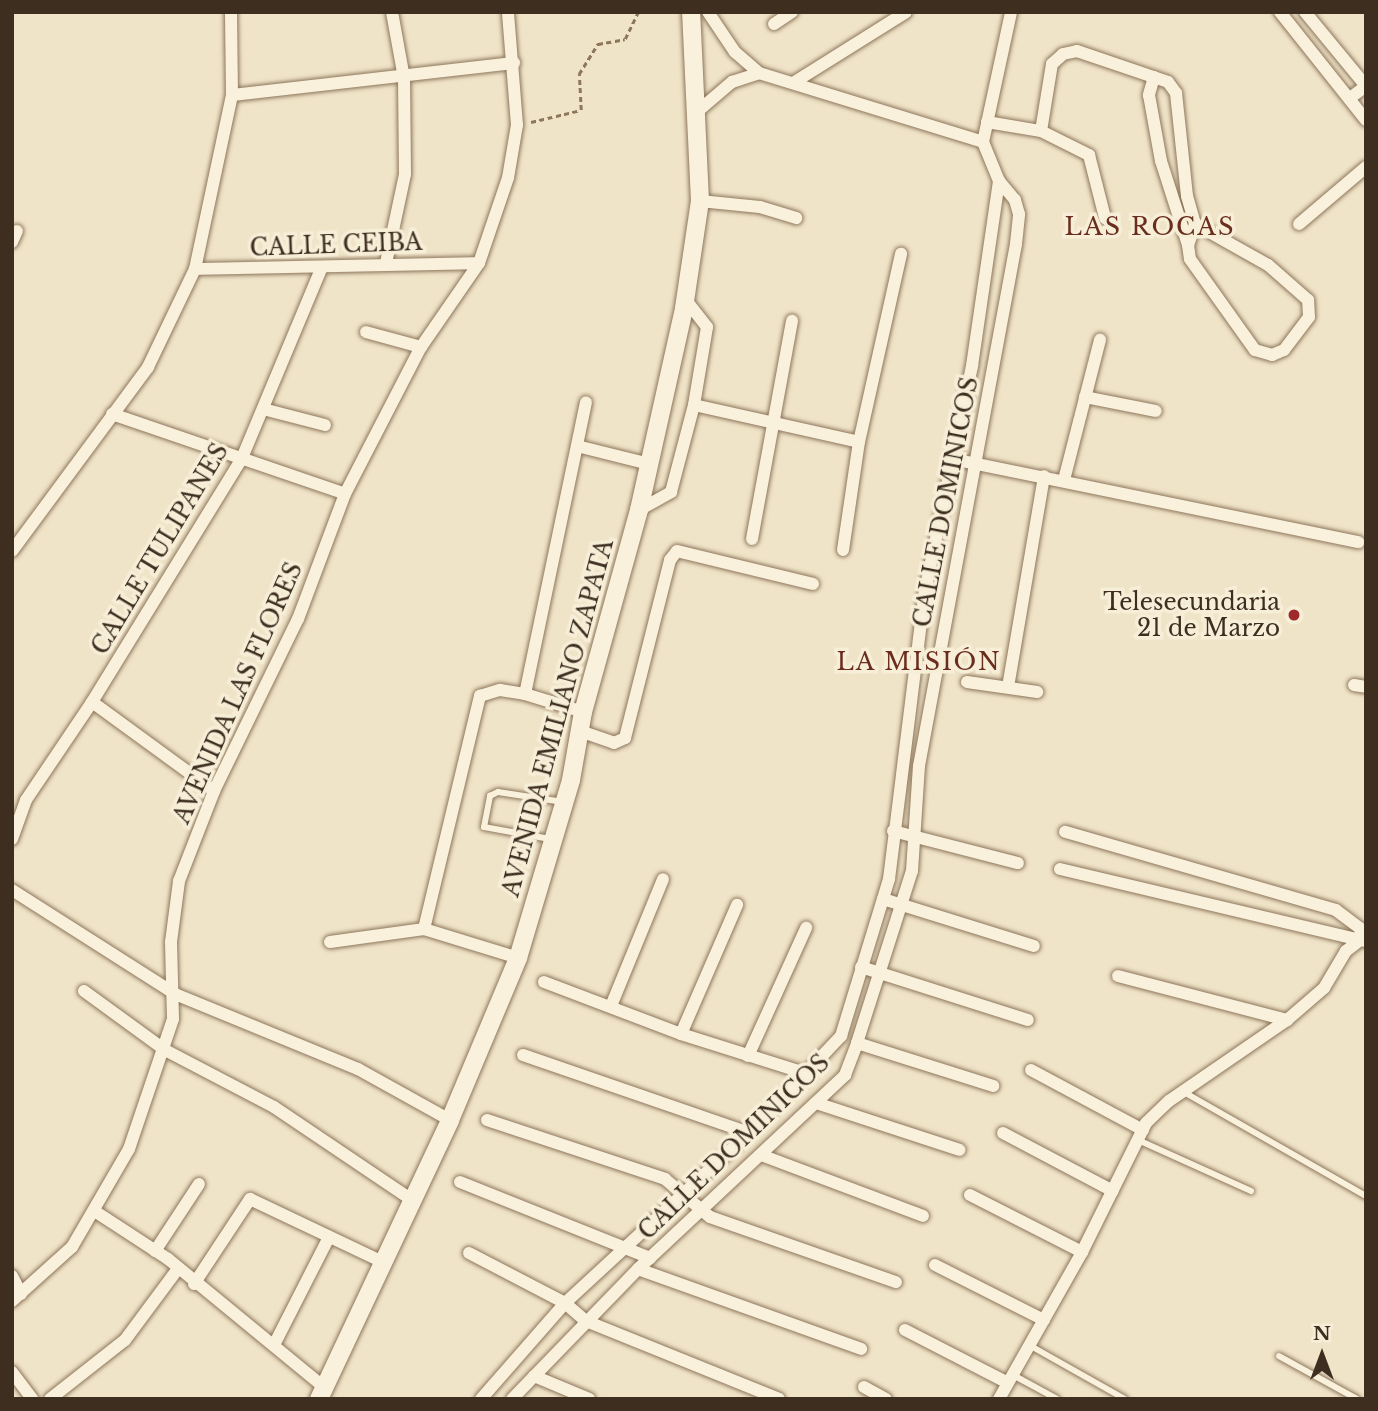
<!DOCTYPE html>
<meta charset="utf-8">
<style>
body{margin:0}
#map{position:relative;width:1378px;height:1411px;overflow:hidden;background:#f0e4c8;font-family:"Libre Baskerville",serif}
div>[style]{position:absolute}
[style*='--x']{left:calc(var(--x)*1px);top:calc(var(--y)*1px);width:calc(var(--w)*1px);rotate:calc(var(--a)*1deg)}
.path>*{height:2.5px;margin-top:-1.25px;transform-origin:0;background:repeating-linear-gradient(90deg,#8d765c 0 5px,transparent 0 8.5px)}
.roads{filter:drop-shadow(0 0 2px #8d765c) drop-shadow(0 0 2px #8d765c)}
.lane>*{height:6px;margin:-3px;padding:0 3px;transform-origin:3px;border-radius:3px;background:#faf1dc}
.street>*{height:12px;margin:-6px;padding:0 6px;transform-origin:6px;border-radius:6px;background:#faf1dc}
.secondary>*{height:18px;margin:-9px;padding:0 9px;transform-origin:9px;border-radius:9px;background:#faf1dc}
.dots>*{width:19px;height:19px;translate:-50% -50%;box-sizing:border-box;border:4px solid #f7eed8;border-radius:50%}
span{translate:-50% -50%;white-space:nowrap;text-align:center;line-height:1.15;-webkit-text-stroke:7px #f7eed8;paint-order:stroke}
.street-label{font-size:23px;color:#3d2e20}
.poi-label{font-size:23px;color:#3d2e20}
.right{translate:-100% -50%;text-align:right}
.neighbourhood-label{font-size:24px;color:#6b2e1e;letter-spacing:2px}
.frame{position:absolute;inset:0;border:14px solid #3d2e20;pointer-events:none}
.north{position:absolute;left:1287px;top:1320px;width:70px;height:70px;-webkit-text-stroke:5px #f7eed8;paint-order:stroke;rotate:0deg;font-size:19px;font-weight:700;line-height:28px;text-align:center;color:#3d2e20}
.north::after{content:'';display:block;margin:auto;width:24px;height:32px;background:#3d2e20;clip-path:polygon(50% 0,100% 100%,50% 72%,0 100%)}
</style>
<div id="map">
<div class="path">
<i style="--x:531;--y:122;--w:51;--a:-13.5"></i>
<i style="--x:581;--y:110;--w:36;--a:-93"></i>
<i style="--x:579;--y:74;--w:36;--a:-58"></i>
<i style="--x:598;--y:44;--w:27;--a:-10"></i>
<i style="--x:625;--y:39;--w:30;--a:-64"></i>
</div>
<div class="roads">
<div class="lane">
<i style="--x:550;--y:839;--w:67;--a:-169.7"></i>
<i style="--x:484;--y:827;--w:32;--a:-79"></i>
<i style="--x:490;--y:796;--w:9;--a:-27"></i>
<i style="--x:498;--y:792;--w:66;--a:8.7"></i>
<i style="--x:1182;--y:1091;--w:212;--a:29.7"></i>
<i style="--x:1138;--y:1140;--w:124;--a:24.3"></i>
<i style="--x:1029;--y:1345;--w:110;--a:29.4"></i>
<i style="--x:1279;--y:1356;--w:89;--a:28.9"></i>
<i style="--x:1013;--y:1375;--w:50;--a:28.6"></i>
</div>
<div class="street">
<i style="--x:708;--y:12;--w:48;--a:56"></i>
<i style="--x:735;--y:52;--w:32;--a:41"></i>
<i style="--x:759;--y:73;--w:234;--a:17.1"></i>
<i style="--x:1280;--y:12;--w:138;--a:51.5"></i>
<i style="--x:1305;--y:12;--w:96;--a:50.5"></i>
<i style="--x:1366;--y:86;--w:20;--a:143"></i>
<i style="--x:774;--y:24;--w:22;--a:-34"></i>
<i style="--x:1154;--y:77;--w:19;--a:106"></i>
<i style="--x:1149;--y:95;--w:67;--a:79.7"></i>
<i style="--x:1161;--y:161;--w:88;--a:72.2"></i>
<i style="--x:793;--y:83;--w:133;--a:-32.1"></i>
<i style="--x:232;--y:95;--w:284;--a:-6.5"></i>
<i style="--x:698;--y:111;--w:45;--a:-40.5"></i>
<i style="--x:732;--y:82;--w:28;--a:-18"></i>
<i style="--x:987;--y:122;--w:55;--a:9.5"></i>
<i style="--x:1041;--y:131;--w:54;--a:26.6"></i>
<i style="--x:1089;--y:155;--w:65;--a:75.7"></i>
<i style="--x:1041;--y:131;--w:68;--a:-80.7"></i>
<i style="--x:1052;--y:64;--w:15;--a:-42"></i>
<i style="--x:1063;--y:54;--w:14;--a:-12"></i>
<i style="--x:1077;--y:51;--w:96;--a:18.8"></i>
<i style="--x:1168;--y:82;--w:14;--a:54"></i>
<i style="--x:1176;--y:93;--w:104;--a:83.9"></i>
<i style="--x:1187;--y:196;--w:29;--a:74"></i>
<i style="--x:1195;--y:224;--w:22;--a:108"></i>
<i style="--x:1188;--y:245;--w:14;--a:82"></i>
<i style="--x:1190;--y:259;--w:112;--a:54.5"></i>
<i style="--x:1255;--y:350;--w:18;--a:16"></i>
<i style="--x:1272;--y:355;--w:13;--a:-23"></i>
<i style="--x:1284;--y:350;--w:41;--a:-52.9"></i>
<i style="--x:1309;--y:317;--w:17;--a:-93"></i>
<i style="--x:1308;--y:300;--w:53;--a:-138.8"></i>
<i style="--x:1268;--y:265;--w:84;--a:-150.7"></i>
<i style="--x:983;--y:142;--w:133;--a:-77.8"></i>
<i style="--x:700;--y:201;--w:60;--a:5.7"></i>
<i style="--x:760;--y:207;--w:38;--a:17"></i>
<i style="--x:1299;--y:224;--w:88;--a:-40.4"></i>
<i style="--x:12;--y:242;--w:12;--a:-66"></i>
<i style="--x:386;--y:263;--w:91;--a:-77.9"></i>
<i style="--x:405;--y:174;--w:96;--a:-90.6"></i>
<i style="--x:404;--y:78;--w:67;--a:-100.3"></i>
<i style="--x:195;--y:269;--w:284;--a:-1.2"></i>
<i style="--x:366;--y:332;--w:57;--a:15.3"></i>
<i style="--x:1085;--y:397;--w:72;--a:11.2"></i>
<i style="--x:694;--y:405;--w:169;--a:12.6"></i>
<i style="--x:263;--y:409;--w:64;--a:14.5"></i>
<i style="--x:112;--y:414;--w:246;--a:18.9"></i>
<i style="--x:577;--y:446;--w:74;--a:14"></i>
<i style="--x:953;--y:459;--w:414;--a:11.6"></i>
<i style="--x:1064;--y:480;--w:145;--a:-75.6"></i>
<i style="--x:639;--y:510;--w:37;--a:-29"></i>
<i style="--x:671;--y:492;--w:90;--a:-75.2"></i>
<i style="--x:694;--y:405;--w:79;--a:-80.5"></i>
<i style="--x:707;--y:327;--w:36;--a:-128"></i>
<i style="--x:752;--y:539;--w:222;--a:-79.6"></i>
<i style="--x:843;--y:550;--w:109;--a:-81.6"></i>
<i style="--x:859;--y:442;--w:193;--a:-77.4"></i>
<i style="--x:12;--y:551;--w:229;--a:-53.5"></i>
<i style="--x:148;--y:367;--w:109;--a:-64.4"></i>
<i style="--x:195;--y:269;--w:178;--a:-78"></i>
<i style="--x:232;--y:95;--w:83;--a:-90.7"></i>
<i style="--x:967;--y:682;--w:71;--a:8.1"></i>
<i style="--x:1354;--y:685;--w:12;--a:9"></i>
<i style="--x:1008;--y:687;--w:214;--a:-80.3"></i>
<i style="--x:525;--y:694;--w:298;--a:-78.2"></i>
<i style="--x:92;--y:702;--w:151;--a:36.1"></i>
<i style="--x:580;--y:731;--w:36;--a:19"></i>
<i style="--x:614;--y:743;--w:12;--a:-24"></i>
<i style="--x:625;--y:738;--w:184;--a:-75.8"></i>
<i style="--x:670;--y:560;--w:11;--a:-52"></i>
<i style="--x:677;--y:551;--w:140;--a:13.6"></i>
<i style="--x:893;--y:831;--w:129;--a:14.4"></i>
<i style="--x:12;--y:839;--w:41;--a:-70.3"></i>
<i style="--x:26;--y:800;--w:118;--a:-56"></i>
<i style="--x:92;--y:702;--w:286;--a:-58.4"></i>
<i style="--x:242;--y:458;--w:205;--a:-67.3"></i>
<i style="--x:1060;--y:869;--w:308;--a:13.3"></i>
<i style="--x:1360;--y:940;--w:11;--a:-85"></i>
<i style="--x:1361;--y:929;--w:31;--a:-143"></i>
<i style="--x:1336;--y:910;--w:282;--a:-163.9"></i>
<i style="--x:12;--y:890;--w:193;--a:32.5"></i>
<i style="--x:175;--y:994;--w:198;--a:22.3"></i>
<i style="--x:358;--y:1069;--w:105;--a:29"></i>
<i style="--x:883;--y:899;--w:158;--a:17.3"></i>
<i style="--x:424;--y:929;--w:240;--a:-76.5"></i>
<i style="--x:480;--y:696;--w:21;--a:-17"></i>
<i style="--x:500;--y:690;--w:25;--a:9"></i>
<i style="--x:525;--y:694;--w:61;--a:17.2"></i>
<i style="--x:330;--y:942;--w:95;--a:-7.9"></i>
<i style="--x:424;--y:929;--w:98;--a:17.1"></i>
<i style="--x:861;--y:967;--w:175;--a:17.6"></i>
<i style="--x:1118;--y:976;--w:175;--a:14.6"></i>
<i style="--x:544;--y:982;--w:147;--a:20.8"></i>
<i style="--x:681;--y:1034;--w:133;--a:17.5"></i>
<i style="--x:84;--y:991;--w:100;--a:36.1"></i>
<i style="--x:165;--y:1050;--w:123;--a:27.6"></i>
<i style="--x:274;--y:1107;--w:166;--a:34"></i>
<i style="--x:611;--y:1006;--w:137;--a:-67.7"></i>
<i style="--x:681;--y:1034;--w:141;--a:-66.5"></i>
<i style="--x:857;--y:1043;--w:143;--a:17.5"></i>
<i style="--x:523;--y:1055;--w:239;--a:19"></i>
<i style="--x:748;--y:1056;--w:141;--a:-65.6"></i>
<i style="--x:1031;--y:1070;--w:127;--a:28.2"></i>
<i style="--x:816;--y:1103;--w:151;--a:18.1"></i>
<i style="--x:487;--y:1120;--w:188;--a:18.3"></i>
<i style="--x:665;--y:1179;--w:59;--a:40.2"></i>
<i style="--x:710;--y:1217;--w:197;--a:19.3"></i>
<i style="--x:1003;--y:1133;--w:124;--a:27.8"></i>
<i style="--x:761;--y:1155;--w:173;--a:20.6"></i>
<i style="--x:460;--y:1182;--w:205;--a:21.8"></i>
<i style="--x:970;--y:1195;--w:126;--a:27"></i>
<i style="--x:96;--y:1212;--w:86;--a:33.1"></i>
<i style="--x:168;--y:1259;--w:203;--a:39.4"></i>
<i style="--x:155;--y:1251;--w:80;--a:-56.7"></i>
<i style="--x:469;--y:1253;--w:108;--a:27.5"></i>
<i style="--x:565;--y:1303;--w:28;--a:41"></i>
<i style="--x:586;--y:1321;--w:208;--a:22"></i>
<i style="--x:935;--y:1265;--w:122;--a:26.8"></i>
<i style="--x:638;--y:1269;--w:237;--a:19.7"></i>
<i style="--x:12;--y:1276;--w:20;--a:63"></i>
<i style="--x:194;--y:1284;--w:102;--a:-56.6"></i>
<i style="--x:250;--y:1199;--w:149;--a:25.4"></i>
<i style="--x:12;--y:1301;--w:81;--a:-42"></i>
<i style="--x:72;--y:1247;--w:113;--a:-59.8"></i>
<i style="--x:129;--y:1149;--w:137;--a:-71.3"></i>
<i style="--x:173;--y:1019;--w:77;--a:-91.5"></i>
<i style="--x:171;--y:942;--w:62;--a:-82.5"></i>
<i style="--x:179;--y:881;--w:97;--a:-68.7"></i>
<i style="--x:214;--y:791;--w:191;--a:-64"></i>
<i style="--x:298;--y:619;--w:134;--a:-69.4"></i>
<i style="--x:345;--y:494;--w:165;--a:-62.7"></i>
<i style="--x:421;--y:347;--w:102;--a:-55.4"></i>
<i style="--x:479;--y:263;--w:90;--a:-71.2"></i>
<i style="--x:508;--y:178;--w:54;--a:-80.4"></i>
<i style="--x:517;--y:125;--w:113;--a:-94.6"></i>
<i style="--x:905;--y:1330;--w:114;--a:27.2"></i>
<i style="--x:274;--y:1345;--w:119;--a:-63"></i>
<i style="--x:12;--y:1372;--w:34;--a:53"></i>
<i style="--x:534;--y:1376;--w:60;--a:22.7"></i>
<i style="--x:864;--y:1387;--w:25;--a:29"></i>
<i style="--x:50;--y:1399;--w:95;--a:-38.2"></i>
<i style="--x:125;--y:1340;--w:87;--a:-53.4"></i>
<i style="--x:481;--y:1399;--w:128;--a:-48.8"></i>
<i style="--x:565;--y:1303;--w:251;--a:-42.7"></i>
<i style="--x:749;--y:1133;--w:134;--a:-46.5"></i>
<i style="--x:841;--y:1036;--w:164;--a:-73"></i>
<i style="--x:889;--y:879;--w:290;--a:-82.9"></i>
<i style="--x:925;--y:591;--w:230;--a:-78.2"></i>
<i style="--x:972;--y:366;--w:187;--a:-81.7"></i>
<i style="--x:512;--y:1399;--w:181;--a:-45.9"></i>
<i style="--x:638;--y:1269;--w:284;--a:-43.1"></i>
<i style="--x:845;--y:1075;--w:34;--a:-69"></i>
<i style="--x:857;--y:1043;--w:181;--a:-72.3"></i>
<i style="--x:912;--y:871;--w:105;--a:-86.2"></i>
<i style="--x:919;--y:766;--w:531;--a:-79.47"></i>
<i style="--x:1016;--y:244;--w:30;--a:-84"></i>
<i style="--x:1019;--y:214;--w:15;--a:-106"></i>
<i style="--x:1015;--y:200;--w:25;--a:-130"></i>
<i style="--x:999;--y:181;--w:42;--a:-112.3"></i>
<i style="--x:999;--y:1399;--w:169;--a:-60.5"></i>
<i style="--x:1082;--y:1252;--w:144;--a:-63.6"></i>
<i style="--x:1146;--y:1123;--w:32;--a:-44"></i>
<i style="--x:1169;--y:1101;--w:143;--a:-34.5"></i>
<i style="--x:1287;--y:1020;--w:49;--a:-40.9"></i>
<i style="--x:1324;--y:988;--w:43;--a:-59.3"></i>
<i style="--x:1346;--y:951;--w:18;--a:-38"></i>
<i style="--x:1360;--y:940;--w:5;--a:11"></i>
</div>
<div class="secondary">
<i style="--x:319;--y:1399;--w:308;--a:-64.8"></i>
<i style="--x:450;--y:1120;--w:176;--a:-67.2"></i>
<i style="--x:518;--y:958;--w:186;--a:-73.4"></i>
<i style="--x:571;--y:780;--w:69;--a:-80"></i>
<i style="--x:583;--y:712;--w:210;--a:-74.5"></i>
<i style="--x:639;--y:510;--w:207;--a:-77.4"></i>
<i style="--x:684;--y:308;--w:108;--a:-81.5"></i>
<i style="--x:700;--y:201;--w:189;--a:-92.7"></i>
</div>
</div>
<div class="dots">
<i style="left:1294px;top:615px;background:#9e2a2b"></i>
</div>
<div class="street-label">
<span style="left:336px;top:245px;rotate:-2deg">CALLE CEIBA</span>
<span style="left:946px;top:502px;rotate:-79deg">CALLE DOMINICOS</span>
<span style="left:160px;top:549px;rotate:-59deg">CALLE TULIPANES</span>
<span style="left:238px;top:693px;rotate:-66deg">AVENIDA LAS FLORES</span>
<span style="left:558px;top:718px;rotate:-75deg">AVENIDA EMILIANO ZAPATA</span>
<span style="left:734px;top:1147px;rotate:-44deg">CALLE DOMINICOS</span>
</div>
<div class="poi-label">
<span class="right" style="left:1280px;top:615px">Telesecundaria<br>21 de Marzo</span>
</div>
<div class="neighbourhood-label">
<span style="left:1150px;top:227px">LAS ROCAS</span>
<span style="left:919px;top:662px">LA MISIÓN</span>
</div>
<div class="frame"></div>
<div class="north">N</div>
</div>
